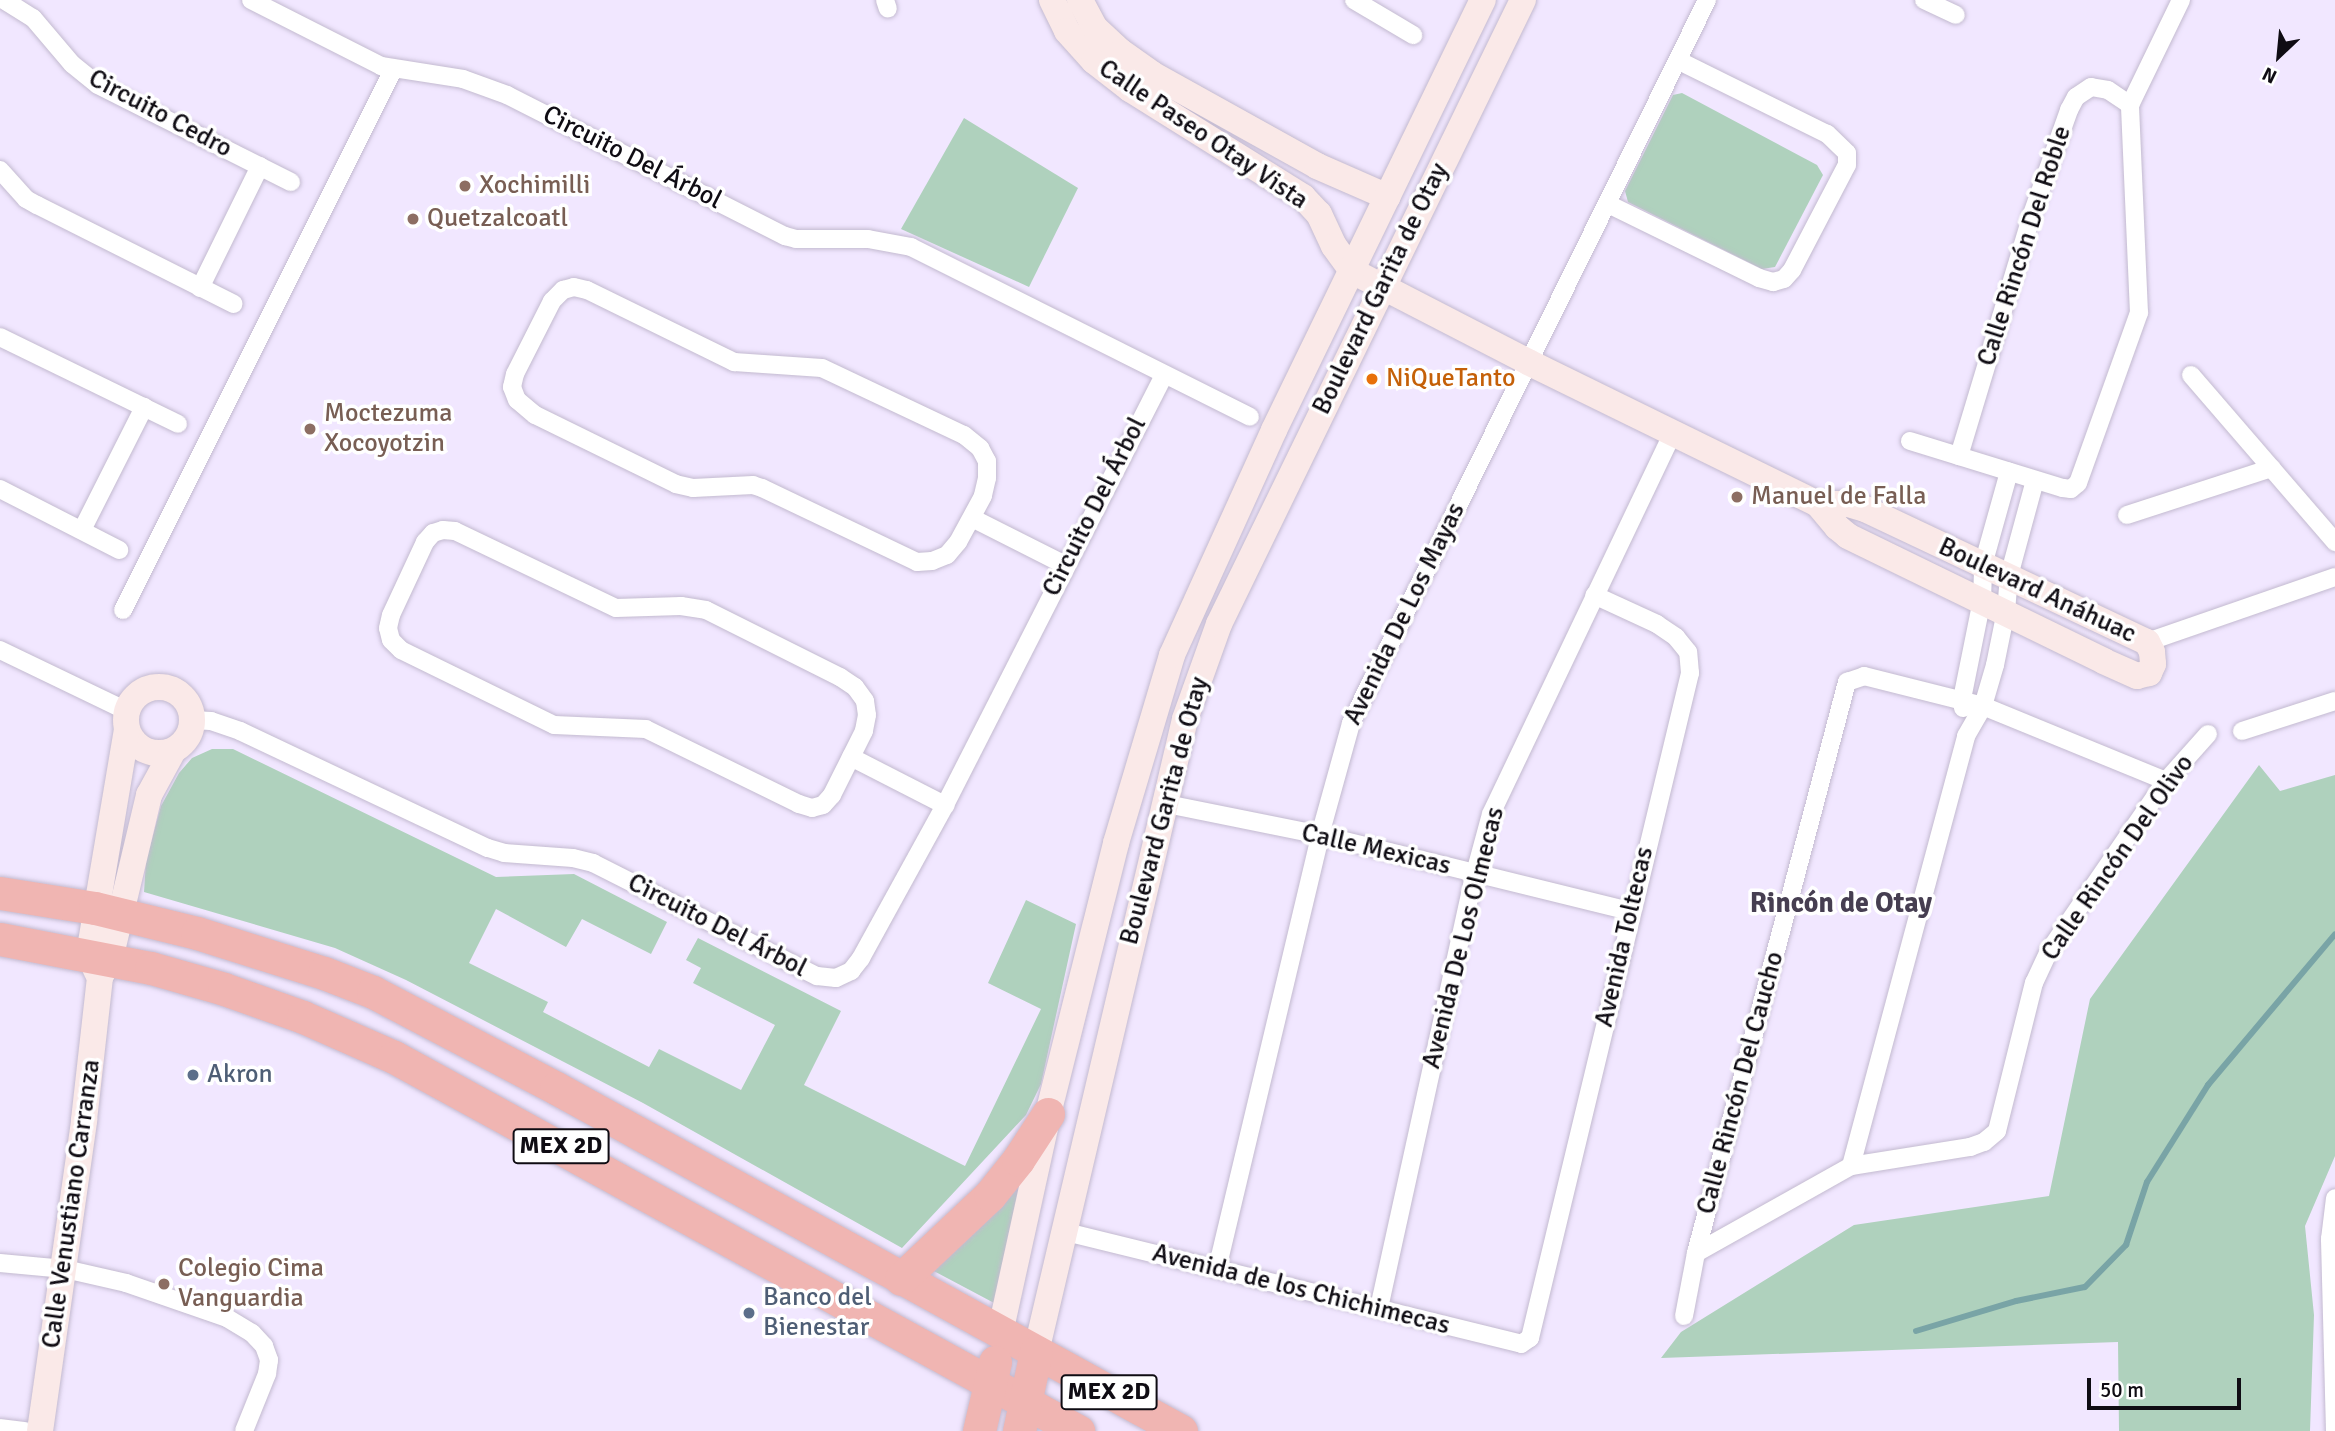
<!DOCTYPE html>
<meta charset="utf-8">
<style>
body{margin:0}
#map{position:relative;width:2335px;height:1431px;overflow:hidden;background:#f1e7ff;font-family:Signika,sans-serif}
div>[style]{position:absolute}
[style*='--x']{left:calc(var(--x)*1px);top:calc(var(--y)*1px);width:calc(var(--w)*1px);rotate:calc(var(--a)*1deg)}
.green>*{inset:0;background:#afd1bd}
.stream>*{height:6px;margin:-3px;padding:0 3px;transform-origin:3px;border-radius:3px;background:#79a4a6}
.roads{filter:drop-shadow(0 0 2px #c3bad0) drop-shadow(0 0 2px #c3bad0)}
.street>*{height:18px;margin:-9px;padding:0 9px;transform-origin:9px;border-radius:9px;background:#fff}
.secondary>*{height:26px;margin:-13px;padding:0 13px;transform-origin:13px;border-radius:13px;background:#fae9e8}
.secondary>.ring{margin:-13px;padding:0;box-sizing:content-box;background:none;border:26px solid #fae9e8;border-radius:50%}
.highway>*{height:33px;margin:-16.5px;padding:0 16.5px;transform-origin:16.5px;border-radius:16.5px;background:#f0b5b2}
.dots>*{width:19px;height:19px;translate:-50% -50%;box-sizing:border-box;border:4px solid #fff;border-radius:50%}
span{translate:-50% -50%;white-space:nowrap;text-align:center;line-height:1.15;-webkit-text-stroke:7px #fff;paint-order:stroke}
.shield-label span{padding:2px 5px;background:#fff;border:2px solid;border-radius:5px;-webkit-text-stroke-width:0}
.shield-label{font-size:24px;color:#0f0c13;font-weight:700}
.street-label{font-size:26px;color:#0f0c13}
.education-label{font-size:26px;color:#785e54}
.left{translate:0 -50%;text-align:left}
.food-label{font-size:26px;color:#c56008}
.service-label{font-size:26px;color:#4e5e75}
.neighbourhood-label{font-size:28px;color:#463e51;font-weight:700}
.north{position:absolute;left:2244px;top:21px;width:70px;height:70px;-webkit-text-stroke:5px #fff;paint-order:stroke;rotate:206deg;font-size:19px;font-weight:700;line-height:28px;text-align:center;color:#0f0c13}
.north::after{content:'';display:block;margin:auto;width:24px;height:32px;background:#0f0c13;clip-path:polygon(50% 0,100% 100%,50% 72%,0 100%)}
.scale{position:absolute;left:2087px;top:1378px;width:154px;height:32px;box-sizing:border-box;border:4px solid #0f0c13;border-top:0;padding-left:9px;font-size:21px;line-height:24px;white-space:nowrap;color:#0f0c13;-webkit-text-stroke:5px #fff;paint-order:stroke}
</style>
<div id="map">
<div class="green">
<i style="clip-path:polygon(1682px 93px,1817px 165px,1823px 175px,1775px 267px,1762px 269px,1628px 202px,1625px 191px,1673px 95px)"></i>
<i style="clip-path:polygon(964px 118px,1078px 188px,1029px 287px,901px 229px)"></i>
<i style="clip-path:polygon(212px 749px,233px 749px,496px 877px,574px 874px,667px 922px,651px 954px,582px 919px,566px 947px,496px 909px,469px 963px,548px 1002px,543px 1012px,649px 1067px,659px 1049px,741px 1090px,775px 1025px,693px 983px,701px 968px,686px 960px,698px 938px,841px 1011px,804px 1085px,965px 1166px,1041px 1009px,988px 983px,1026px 900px,1076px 924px,1041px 1084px,1026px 1115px,902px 1248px,643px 1103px,406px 980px,335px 948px,144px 892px,146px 861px,161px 806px,179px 773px,192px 758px)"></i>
<i style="clip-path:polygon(2259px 765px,2280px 791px,2335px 775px,2335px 1156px,2305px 1226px,2314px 1315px,2310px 1431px,2119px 1431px,2118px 1342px,1661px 1358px,1681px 1332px,1854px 1225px,2049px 1196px,2090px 999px)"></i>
<i style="clip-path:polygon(1027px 1163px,996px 1304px,930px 1269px)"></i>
</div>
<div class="stream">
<i style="--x:1916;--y:1331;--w:104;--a:-16.7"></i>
<i style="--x:2016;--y:1301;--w:70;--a:-11.5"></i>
<i style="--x:2085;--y:1287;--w:59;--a:-45.7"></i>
<i style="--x:2126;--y:1245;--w:66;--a:-71.6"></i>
<i style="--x:2147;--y:1182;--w:115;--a:-57.8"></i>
<i style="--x:2208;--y:1085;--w:197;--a:-49.9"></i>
</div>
<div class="roads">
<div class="street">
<i style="--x:4;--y:0;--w:34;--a:32"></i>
<i style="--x:33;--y:18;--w:60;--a:49.7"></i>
<i style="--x:72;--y:64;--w:33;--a:39"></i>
<i style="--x:98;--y:85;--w:216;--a:26.7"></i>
<i style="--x:251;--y:0;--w:146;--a:26.9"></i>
<i style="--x:381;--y:66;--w:83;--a:9"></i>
<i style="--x:463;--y:79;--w:47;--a:20"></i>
<i style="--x:507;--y:95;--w:312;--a:26.9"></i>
<i style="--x:785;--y:236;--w:11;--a:15"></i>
<i style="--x:796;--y:239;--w:72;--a:0"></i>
<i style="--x:868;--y:239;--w:44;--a:10.5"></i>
<i style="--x:911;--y:247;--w:379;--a:26.6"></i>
<i style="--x:885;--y:0;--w:9;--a:72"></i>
<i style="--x:1354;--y:0;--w:69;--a:30.7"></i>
<i style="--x:1924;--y:0;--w:35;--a:25"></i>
<i style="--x:0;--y:170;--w:39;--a:48"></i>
<i style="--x:26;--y:199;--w:13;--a:29"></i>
<i style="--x:37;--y:205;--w:220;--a:26.7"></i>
<i style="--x:1608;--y:204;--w:168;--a:26.1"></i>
<i style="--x:1759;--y:278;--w:15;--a:16"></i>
<i style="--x:1773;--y:282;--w:11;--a:-15"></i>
<i style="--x:1784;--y:279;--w:12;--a:-48"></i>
<i style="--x:1792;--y:270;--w:119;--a:-62.4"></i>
<i style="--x:1847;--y:165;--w:12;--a:-90"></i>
<i style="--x:1847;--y:153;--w:28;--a:-136"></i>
<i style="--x:1827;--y:134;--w:165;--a:-153.7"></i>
<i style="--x:574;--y:287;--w:13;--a:13"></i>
<i style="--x:587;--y:290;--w:164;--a:26.1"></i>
<i style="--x:734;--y:362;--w:88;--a:3.9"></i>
<i style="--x:822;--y:368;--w:157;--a:25.3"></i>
<i style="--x:964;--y:435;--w:21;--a:39"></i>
<i style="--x:980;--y:448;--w:15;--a:62"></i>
<i style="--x:987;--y:461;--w:17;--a:90"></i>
<i style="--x:987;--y:478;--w:18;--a:103"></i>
<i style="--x:983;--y:496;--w:52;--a:118.5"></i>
<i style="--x:958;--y:542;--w:17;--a:130"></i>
<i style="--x:947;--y:555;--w:16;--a:158"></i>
<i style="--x:932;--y:561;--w:15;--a:176"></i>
<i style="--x:917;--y:562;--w:172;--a:-154.5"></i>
<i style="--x:762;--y:488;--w:9;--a:-162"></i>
<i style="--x:753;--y:485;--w:60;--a:177.1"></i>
<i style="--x:693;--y:488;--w:17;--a:-167"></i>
<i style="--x:676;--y:484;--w:157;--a:-153.9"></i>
<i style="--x:535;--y:415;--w:23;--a:-140"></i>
<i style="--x:517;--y:400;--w:14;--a:-111"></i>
<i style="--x:512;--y:387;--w:13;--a:-77"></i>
<i style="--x:515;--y:374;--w:82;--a:-63.1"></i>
<i style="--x:552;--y:301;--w:16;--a:-45"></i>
<i style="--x:563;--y:290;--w:11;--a:-15"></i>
<i style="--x:200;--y:288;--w:136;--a:-63.8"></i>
<i style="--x:0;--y:337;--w:198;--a:26"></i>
<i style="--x:2191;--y:375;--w:221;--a:49.2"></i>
<i style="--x:1910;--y:441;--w:160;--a:17.1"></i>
<i style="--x:2063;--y:488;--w:8;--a:7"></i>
<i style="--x:2071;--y:489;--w:9;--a:-41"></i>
<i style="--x:2078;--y:483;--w:181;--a:-70.3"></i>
<i style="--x:2139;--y:313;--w:208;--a:-92.5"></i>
<i style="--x:2130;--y:105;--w:117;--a:-64.1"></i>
<i style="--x:1959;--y:456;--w:250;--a:-73.2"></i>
<i style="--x:2031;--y:217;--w:114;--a:-70.4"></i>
<i style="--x:2069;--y:110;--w:15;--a:-62"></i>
<i style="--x:2076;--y:97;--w:18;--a:-34"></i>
<i style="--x:2091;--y:87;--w:17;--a:10"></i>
<i style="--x:2108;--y:90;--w:27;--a:34"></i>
<i style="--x:0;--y:489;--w:134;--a:27.1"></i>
<i style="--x:2127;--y:515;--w:152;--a:-18"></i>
<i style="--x:972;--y:518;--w:104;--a:26.8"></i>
<i style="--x:82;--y:530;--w:138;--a:-63.2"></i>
<i style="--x:443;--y:530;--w:12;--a:5"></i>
<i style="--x:455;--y:531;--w:178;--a:25.6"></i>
<i style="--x:616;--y:608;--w:65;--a:-1.8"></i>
<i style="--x:681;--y:606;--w:25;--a:9"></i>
<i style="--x:706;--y:610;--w:150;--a:26.6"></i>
<i style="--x:840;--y:677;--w:18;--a:34"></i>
<i style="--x:855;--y:687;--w:17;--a:54"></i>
<i style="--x:865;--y:701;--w:14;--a:82"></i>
<i style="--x:867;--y:715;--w:16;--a:101"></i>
<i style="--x:864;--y:731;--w:72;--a:116.6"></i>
<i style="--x:832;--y:795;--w:13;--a:132"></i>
<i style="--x:823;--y:805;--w:11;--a:165"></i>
<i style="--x:812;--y:808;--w:14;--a:-163"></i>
<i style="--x:799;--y:804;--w:170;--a:-153.9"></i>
<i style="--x:646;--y:729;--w:92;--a:-177.5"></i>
<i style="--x:554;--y:725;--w:170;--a:-153.9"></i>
<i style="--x:401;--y:650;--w:14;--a:-135"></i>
<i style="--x:391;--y:640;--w:12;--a:-104"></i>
<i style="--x:388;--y:628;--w:13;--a:-77"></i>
<i style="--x:391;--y:615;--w:81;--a:-65"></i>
<i style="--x:425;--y:542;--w:12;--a:-48"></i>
<i style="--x:433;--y:533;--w:10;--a:-17"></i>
<i style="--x:123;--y:610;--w:604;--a:-63.43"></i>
<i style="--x:2147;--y:642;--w:199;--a:-19.1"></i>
<i style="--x:0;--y:650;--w:141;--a:25.7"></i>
<i style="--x:1963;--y:708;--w:9;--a:-96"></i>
<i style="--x:1962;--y:699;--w:101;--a:-78.6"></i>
<i style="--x:1982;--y:600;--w:35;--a:-88"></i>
<i style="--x:1983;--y:565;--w:97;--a:-74.4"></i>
<i style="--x:192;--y:720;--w:19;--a:3"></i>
<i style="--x:211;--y:721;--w:31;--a:19"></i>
<i style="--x:240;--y:731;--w:274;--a:25.3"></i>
<i style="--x:488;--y:848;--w:17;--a:17"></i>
<i style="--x:504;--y:853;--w:69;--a:4.1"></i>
<i style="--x:573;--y:858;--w:21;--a:14"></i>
<i style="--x:593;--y:863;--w:251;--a:26.8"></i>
<i style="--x:817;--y:976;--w:19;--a:6"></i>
<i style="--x:836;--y:978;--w:17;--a:-25"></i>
<i style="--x:851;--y:971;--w:16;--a:-52"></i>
<i style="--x:861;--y:958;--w:175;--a:-61.2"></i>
<i style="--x:945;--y:805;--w:483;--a:-63"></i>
<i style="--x:2242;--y:731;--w:98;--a:-17.9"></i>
<i style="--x:851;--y:757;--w:106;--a:27.1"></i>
<i style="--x:1162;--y:803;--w:161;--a:11.4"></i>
<i style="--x:1320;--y:835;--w:319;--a:13.8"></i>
<i style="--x:1851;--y:1166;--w:445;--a:-75"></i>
<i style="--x:1966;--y:736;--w:34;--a:-60"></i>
<i style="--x:1983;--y:706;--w:43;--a:-73.7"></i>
<i style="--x:1995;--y:665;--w:55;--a:-78.5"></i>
<i style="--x:2006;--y:611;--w:35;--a:-85"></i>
<i style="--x:2009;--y:576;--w:99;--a:-74.8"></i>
<i style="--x:1062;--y:1231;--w:473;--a:13.8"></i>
<i style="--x:1521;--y:1344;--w:11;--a:-34"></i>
<i style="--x:1530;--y:1338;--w:684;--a:-76.47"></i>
<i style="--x:1690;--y:673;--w:21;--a:-95"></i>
<i style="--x:1688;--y:652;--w:19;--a:-129"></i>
<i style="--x:1676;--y:637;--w:23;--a:-146"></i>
<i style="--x:1657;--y:624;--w:69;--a:-155.3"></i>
<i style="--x:1696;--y:1253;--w:178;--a:-29.3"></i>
<i style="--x:1851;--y:1166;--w:121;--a:-9.1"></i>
<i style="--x:1970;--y:1147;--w:15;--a:-20"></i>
<i style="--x:1984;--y:1142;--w:17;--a:-40"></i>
<i style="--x:1997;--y:1131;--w:153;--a:-76"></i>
<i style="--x:2034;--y:983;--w:35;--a:-65"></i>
<i style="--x:2049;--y:951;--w:206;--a:-55.5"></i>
<i style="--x:2166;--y:781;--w:63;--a:-48.2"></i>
<i style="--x:0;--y:1263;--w:65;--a:5.3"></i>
<i style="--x:65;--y:1269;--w:63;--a:12.9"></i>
<i style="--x:126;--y:1283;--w:107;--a:19.1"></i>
<i style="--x:227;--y:1318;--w:29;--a:31"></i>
<i style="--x:252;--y:1333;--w:18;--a:47"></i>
<i style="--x:264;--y:1346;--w:15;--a:70"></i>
<i style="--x:269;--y:1360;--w:14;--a:98"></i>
<i style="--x:267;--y:1374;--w:61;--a:112"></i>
<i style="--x:1217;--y:1269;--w:446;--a:-76.6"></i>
<i style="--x:1320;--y:835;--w:116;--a:-74.5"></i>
<i style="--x:1351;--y:723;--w:806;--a:-63.78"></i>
<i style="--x:1379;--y:1308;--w:445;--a:-77.6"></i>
<i style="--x:1475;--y:873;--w:61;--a:-74.8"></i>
<i style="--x:1491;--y:814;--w:421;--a:-64.5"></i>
<i style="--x:1684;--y:1316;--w:64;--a:-79.2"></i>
<i style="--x:1696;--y:1253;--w:591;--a:-75.19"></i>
<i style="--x:1847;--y:682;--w:18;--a:-19"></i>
<i style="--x:1864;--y:676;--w:123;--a:14.1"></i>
<i style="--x:1983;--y:706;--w:198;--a:22.3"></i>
<i style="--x:0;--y:1428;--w:25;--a:7"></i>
<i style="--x:2335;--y:1431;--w:192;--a:-91.5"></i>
<i style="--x:2330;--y:1239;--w:41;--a:-83"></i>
</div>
<div class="secondary">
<i style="--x:1052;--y:0;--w:34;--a:64"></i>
<i style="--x:1067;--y:31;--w:40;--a:48"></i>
<i style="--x:1094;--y:61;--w:46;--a:37.9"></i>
<i style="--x:1130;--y:89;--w:204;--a:32"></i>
<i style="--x:1303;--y:197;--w:23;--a:47"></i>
<i style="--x:1319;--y:214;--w:35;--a:65"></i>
<i style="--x:1334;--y:246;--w:31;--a:54"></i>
<i style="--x:1352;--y:271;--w:198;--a:27.3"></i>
<i style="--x:1528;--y:362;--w:323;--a:26.1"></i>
<i style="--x:1818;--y:504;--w:30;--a:0"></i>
<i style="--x:1848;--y:504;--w:18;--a:16"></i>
<i style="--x:1865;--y:509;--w:312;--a:25.3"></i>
<i style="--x:2147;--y:642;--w:11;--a:63"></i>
<i style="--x:2152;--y:652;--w:12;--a:85"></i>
<i style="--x:2153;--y:664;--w:10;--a:114"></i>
<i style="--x:2149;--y:673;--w:12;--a:166"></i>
<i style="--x:2137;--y:676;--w:36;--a:-156"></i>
<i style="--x:2104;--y:661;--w:285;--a:-154"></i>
<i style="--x:1848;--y:536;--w:14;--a:-141"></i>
<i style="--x:1837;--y:527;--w:30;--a:-130"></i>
<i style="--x:1080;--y:0;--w:32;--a:62"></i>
<i style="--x:1095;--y:28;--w:35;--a:43"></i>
<i style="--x:1121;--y:52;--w:38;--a:35"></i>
<i style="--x:1152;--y:74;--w:189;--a:29.1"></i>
<i style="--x:1317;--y:166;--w:77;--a:23.6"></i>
<i class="ring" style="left:126px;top:687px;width:40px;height:40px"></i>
<i style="--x:97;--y:972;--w:20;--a:-114"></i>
<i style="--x:89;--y:954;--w:227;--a:-80.4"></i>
<i style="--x:1000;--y:1333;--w:224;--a:-77.6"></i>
<i style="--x:1048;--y:1114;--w:279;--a:-75.9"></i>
<i style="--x:1116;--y:843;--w:196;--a:-73.4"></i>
<i style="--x:1172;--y:655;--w:247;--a:-65.6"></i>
<i style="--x:1274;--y:430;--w:478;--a:-64.1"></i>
<i style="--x:1036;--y:1352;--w:650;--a:-76.75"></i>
<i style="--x:1185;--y:719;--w:101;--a:-70.3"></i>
<i style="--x:1219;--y:624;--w:694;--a:-64.03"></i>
<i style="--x:40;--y:1431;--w:314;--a:-81.9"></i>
<i style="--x:84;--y:1120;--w:144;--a:-83.6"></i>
<i style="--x:100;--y:977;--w:21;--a:-61"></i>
<i style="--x:110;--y:959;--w:169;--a:-76.6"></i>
<i style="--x:149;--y:795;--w:50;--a:-61.4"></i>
</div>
<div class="highway">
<i style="--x:0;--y:893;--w:96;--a:9"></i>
<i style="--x:95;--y:908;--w:105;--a:13.8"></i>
<i style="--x:197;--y:933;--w:133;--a:17.5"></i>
<i style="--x:324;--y:973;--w:53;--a:21.2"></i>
<i style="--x:373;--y:992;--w:207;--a:27.7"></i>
<i style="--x:556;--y:1088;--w:713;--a:28.76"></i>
<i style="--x:0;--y:939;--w:154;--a:10.9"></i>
<i style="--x:151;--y:968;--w:76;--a:16"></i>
<i style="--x:224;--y:989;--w:84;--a:19.5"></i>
<i style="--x:303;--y:1017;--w:99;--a:23.7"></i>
<i style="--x:394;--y:1057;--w:780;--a:28.67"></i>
<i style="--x:901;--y:1279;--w:122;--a:-43.3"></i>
<i style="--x:990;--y:1195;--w:45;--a:-51.3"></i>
<i style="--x:1018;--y:1160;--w:55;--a:-56.9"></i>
<i style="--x:979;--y:1431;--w:71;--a:-76.9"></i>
<i style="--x:1019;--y:1431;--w:81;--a:-77.9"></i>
</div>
</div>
<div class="dots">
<i style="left:465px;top:186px;background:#8d6e63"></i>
<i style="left:413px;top:219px;background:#8d6e63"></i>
<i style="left:1372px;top:379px;background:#e8710a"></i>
<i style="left:310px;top:429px;background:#8d6e63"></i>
<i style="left:1737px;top:497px;background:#8d6e63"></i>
<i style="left:193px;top:1075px;background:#5c6f8a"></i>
<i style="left:164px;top:1284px;background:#8d6e63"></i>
<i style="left:749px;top:1313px;background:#5c6f8a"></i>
</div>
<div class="shield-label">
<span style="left:561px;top:1146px">MEX 2D</span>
<span style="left:1109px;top:1392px">MEX 2D</span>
</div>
<div class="street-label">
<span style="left:160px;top:114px;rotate:28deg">Circuito Cedro</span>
<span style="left:1203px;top:135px;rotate:34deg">Calle Paseo Otay Vista</span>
<span style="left:632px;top:158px;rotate:27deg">Circuito Del Árbol</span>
<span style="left:2025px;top:246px;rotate:-72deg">Calle Rincón Del Roble</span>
<span style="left:1381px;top:289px;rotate:-64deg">Boulevard Garita de Otay</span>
<span style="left:1095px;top:507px;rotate:-63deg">Circuito Del Árbol</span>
<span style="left:2037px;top:591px;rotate:25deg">Boulevard Anáhuac</span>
<span style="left:1405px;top:614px;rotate:-64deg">Avenida De Los Mayas</span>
<span style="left:1165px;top:811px;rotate:-75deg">Boulevard Garita de Otay</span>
<span style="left:1376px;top:850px;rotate:13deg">Calle Mexicas</span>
<span style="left:2118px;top:858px;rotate:-55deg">Calle Rincón Del Olivo</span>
<span style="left:717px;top:926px;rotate:27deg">Circuito Del Árbol</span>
<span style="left:1625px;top:937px;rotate:-77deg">Avenida Toltecas</span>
<span style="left:1464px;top:938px;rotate:-76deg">Avenida De Los Olmecas</span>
<span style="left:1741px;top:1083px;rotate:-75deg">Calle Rincón Del Caucho</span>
<span style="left:72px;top:1204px;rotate:-82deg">Calle Venustiano Carranza</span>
<span style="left:1301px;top:1290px;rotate:14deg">Avenida de los Chichimecas</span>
</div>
<div class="education-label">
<span class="left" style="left:479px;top:186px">Xochimilli</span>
<span class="left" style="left:427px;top:219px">Quetzalcoatl</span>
<span class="left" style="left:324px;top:429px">Moctezuma<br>Xocoyotzin</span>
<span class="left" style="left:1751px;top:497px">Manuel de Falla</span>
<span class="left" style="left:178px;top:1284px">Colegio Cima<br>Vanguardia</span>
</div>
<div class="food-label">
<span class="left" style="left:1386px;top:379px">NiQueTanto</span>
</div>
<div class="service-label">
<span class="left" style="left:207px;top:1075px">Akron</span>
<span class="left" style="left:763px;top:1313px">Banco del<br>Bienestar</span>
</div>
<div class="neighbourhood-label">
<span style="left:1841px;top:903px">Rincón de Otay</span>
</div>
<div class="north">N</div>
<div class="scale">50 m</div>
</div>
